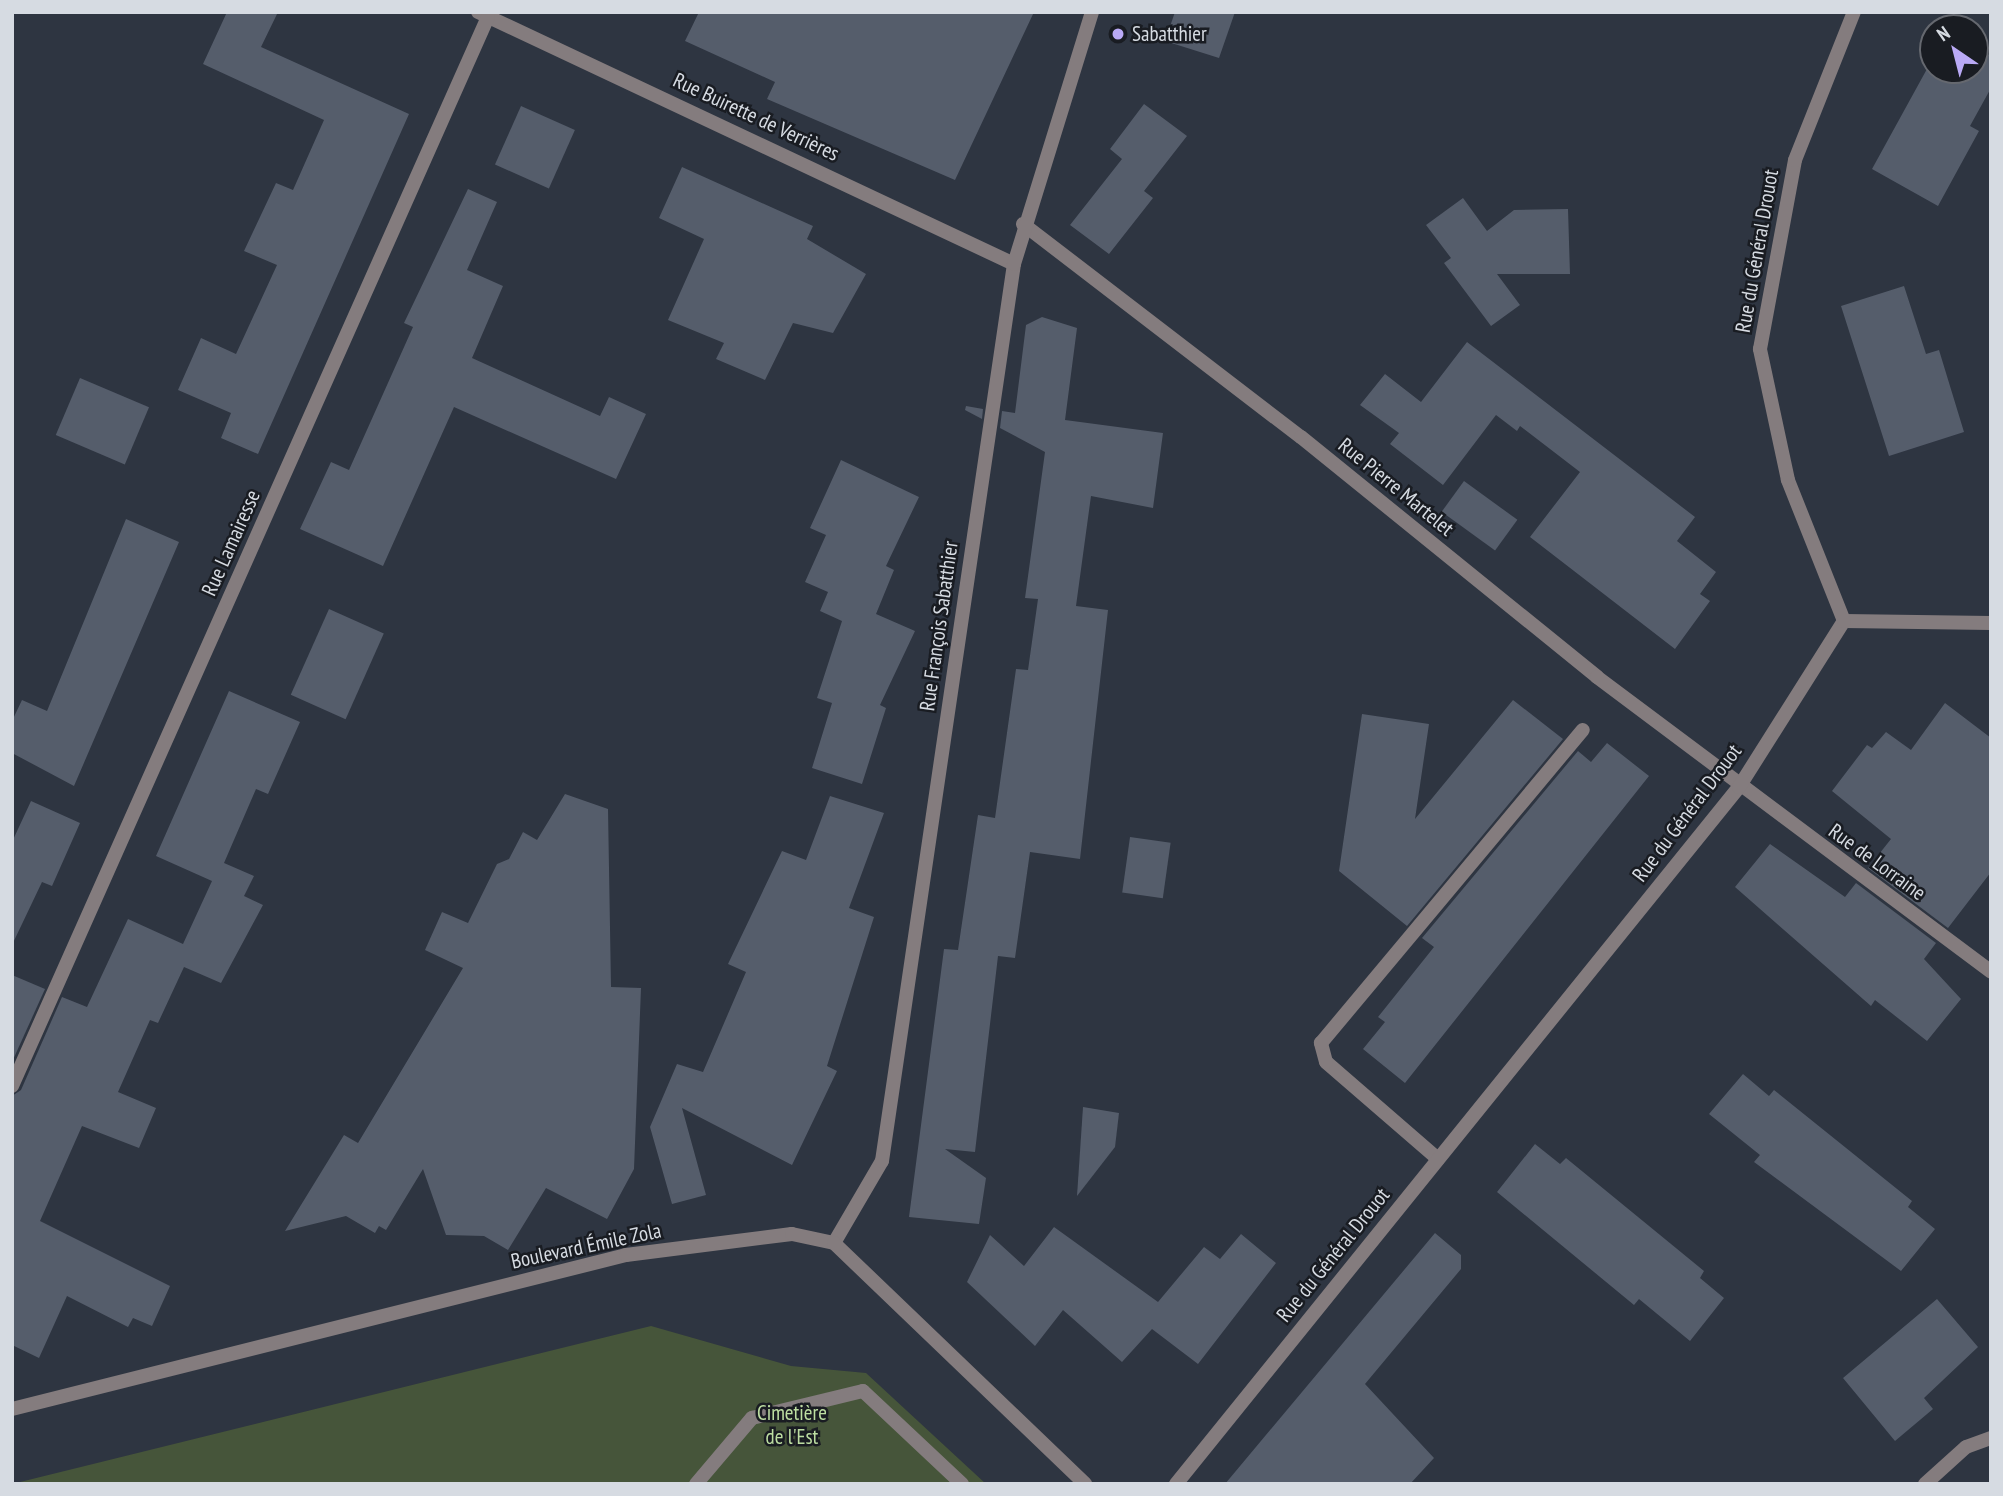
<!DOCTYPE html>
<meta charset="utf-8">
<style>
body{margin:0}
#map{position:relative;width:2003px;height:1496px;overflow:hidden;background:#2e3541;font-family:"PT Sans Narrow",sans-serif}
div>[style]{position:absolute}
[style*='--x']{left:calc(var(--x)*1px);top:calc(var(--y)*1px);width:calc(var(--w)*1px);rotate:calc(var(--a)*1deg)}
.green>*{inset:0;background:#46553a}
.building>*{inset:0;background:#555d6b;transform-origin:0 0}
.service>*{height:14px;margin:-7px;padding:0 7px;transform-origin:7px;border-radius:7px;background:#847c7e}
.pedestrian>*{height:14px;margin:-7px;padding:0 7px;transform-origin:7px;border-radius:7px;background:#847c7e}
.minor>*{height:14px;margin:-7px;padding:0 7px;transform-origin:7px;border-radius:7px;background:#847c7e}
.dots>*{width:19px;height:19px;translate:-50% -50%;box-sizing:border-box;border:4px solid #191c22;border-radius:50%}
span{translate:-50% -50%;white-space:nowrap;text-align:center;line-height:1.15;-webkit-text-stroke:5px #191c22;paint-order:stroke}
.poi-label{font-size:21px;color:#d6dbe2}
.left{translate:0 -50%;text-align:left}
.street-label{font-size:21px;color:#d6dbe2}
.park-label{font-size:21px;color:#bddea2}
.frame{position:absolute;inset:0;border:14px solid #d6dbe2;pointer-events:none}
.north{position:absolute;left:1919px;top:14px;width:70px;height:70px;box-sizing:border-box;background:#191c22;border:2px solid #65686f;border-radius:50%;rotate:325deg;font-size:19px;font-weight:700;line-height:28px;text-align:center;color:#d6dbe2}
.north::after{content:'';display:block;margin:auto;width:24px;height:32px;background:#baaaf6;clip-path:polygon(50% 0,100% 100%,50% 72%,0 100%)}
</style>
<div id="map">
<div class="green">
<i style="clip-path:polygon(651px 1326px,791px 1366px,866px 1373px,986px 1484px,12px 1484px)"></i>
</div>
<div class="building">
<i style="clip-path:polygon(227px 12px,278px 12px,261px 47px,409px 114px,258px 454px,221px 438px,231px 413px,178px 390px,201px 338px,236px 354px,277px 265px,244px 251px,276px 183px,293px 190px,324px 120px,203px 64px)"></i>
<i style="clip-path:polygon(699px 12px,1034px 12px,955px 180px,767px 99px,775px 82px,685px 41px)"></i>
<i style="clip-path:polygon(1175px 12px,1235px 12px,1219px 58px,1165px 41px)"></i>
<i style="clip-path:polygon(1975px 47px,1991px 56px,1991px 88px,1970px 126px,1979px 131px,1938px 206px,1872px 169px,1933px 58px,1933px 70px,1975px 70px)"></i>
<i style="clip-path:polygon(1144px 104px,1187px 136px,1144px 191px,1153px 198px,1109px 254px,1070px 225px,1122px 159px,1110px 149px)"></i>
<i style="left:521px;top:106px;width:59px;height:64px;rotate:24deg"></i>
<i style="clip-path:polygon(682px 167px,813px 226px,807px 239px,866px 274px,833px 333px,793px 323px,765px 380px,716px 359px,724px 343px,668px 320px,704px 239px,659px 218px)"></i>
<i style="clip-path:polygon(468px 189px,497px 202px,467px 270px,503px 286px,472px 358px,600px 416px,609px 397px,646px 414px,616px 479px,454px 407px,383px 566px,300px 529px,331px 462px,349px 470px,413px 327px,404px 323px)"></i>
<i style="clip-path:polygon(1463px 198px,1487px 231px,1514px 210px,1568px 209px,1570px 274px,1497px 274px,1520px 305px,1491px 326px,1444px 263px,1451px 258px,1426px 225px)"></i>
<i style="clip-path:polygon(1904px 286px,1926px 354px,1939px 350px,1964px 432px,1889px 456px,1841px 306px)"></i>
<i style="clip-path:polygon(1042px 317px,1077px 328px,1065px 420px,1163px 433px,1153px 508px,1091px 496px,1076px 606px,1108px 610px,1080px 859px,1030px 852px,1015px 958px,998px 956px,975px 1152px,945px 1149px,986px 1178px,979px 1224px,909px 1217px,944px 949px,958px 950px,978px 815px,995px 818px,1016px 669px,1028px 670px,1038px 599px,1025px 598px,1045px 452px,1000px 428px,1002px 411px,1015px 413px,1026px 325px)"></i>
<i style="clip-path:polygon(1467px 342px,1695px 517px,1677px 541px,1716px 572px,1700px 594px,1710px 601px,1675px 649px,1530px 537px,1580px 472px,1520px 426px,1517px 431px,1496px 415px,1443px 485px,1390px 444px,1399px 433px,1360px 405px,1385px 374px,1421px 402px)"></i>
<i style="left:80px;top:378px;width:75px;height:62px;rotate:23deg"></i>
<i style="clip-path:polygon(966px 406px,983px 409px,982px 419px,965px 410px)"></i>
<i style="clip-path:polygon(841px 460px,919px 497px,886px 566px,894px 570px,876px 614px,915px 631px,880px 705px,886px 708px,862px 784px,812px 768px,832px 703px,817px 698px,842px 621px,820px 611px,828px 592px,805px 582px,826px 535px,810px 528px)"></i>
<i style="left:1464px;top:481px;width:66px;height:38px;rotate:36deg"></i>
<i style="clip-path:polygon(126px 519px,179px 542px,74px 786px,12px 753px,12px 721px,22px 700px,47px 711px)"></i>
<i style="left:329px;top:609px;width:60px;height:94px;rotate:24deg"></i>
<i style="clip-path:polygon(229px 691px,300px 722px,268px 794px,256px 789px,224px 863px,254px 876px,244px 896px,263px 905px,221px 983px,184px 967px,158px 1023px,150px 1020px,118px 1092px,156px 1108px,139px 1148px,82px 1126px,40px 1221px,170px 1286px,152px 1326px,133px 1318px,128px 1327px,67px 1296px,39px 1358px,12px 1345px,12px 1096px,21px 1090px,62px 997px,87px 1007px,128px 919px,183px 944px,212px 881px,156px 856px)"></i>
<i style="clip-path:polygon(1513px 700px,1563px 739px,1407px 926px,1339px 871px,1362px 714px,1429px 724px,1415px 819px)"></i>
<i style="clip-path:polygon(1945px 703px,1991px 738px,1991px 872px,1948px 928px,1868px 868px,1891px 839px,1832px 791px,1867px 745px,1872px 748px,1886px 732px,1911px 750px)"></i>
<i style="clip-path:polygon(1607px 743px,1649px 776px,1405px 1083px,1363px 1049px,1385px 1022px,1378px 1017px,1434px 947px,1422px 938px,1578px 751px,1591px 762px)"></i>
<i style="clip-path:polygon(565px 794px,608px 809px,611px 987px,641px 988px,634px 1169px,607px 1219px,546px 1188px,508px 1250px,484px 1236px,446px 1235px,423px 1169px,386px 1230px,379px 1226px,375px 1233px,346px 1216px,285px 1231px,344px 1135px,358px 1143px,463px 968px,425px 950px,442px 912px,468px 923px,497px 864px,509px 859px,523px 832px,537px 840px)"></i>
<i style="clip-path:polygon(830px 796px,884px 813px,849px 908px,874px 917px,827px 1066px,837px 1071px,792px 1165px,682px 1108px,706px 1195px,672px 1204px,650px 1127px,677px 1064px,703px 1072px,746px 972px,728px 964px,782px 851px,806px 860px)"></i>
<i style="clip-path:polygon(31px 801px,80px 823px,52px 886px,42px 882px,12px 945px,12px 842px)"></i>
<i style="left:1130px;top:837px;width:41px;height:56px;rotate:8deg"></i>
<i style="clip-path:polygon(1770px 844px,1845px 897px,1856px 883px,1936px 943px,1924px 959px,1961px 999px,1927px 1041px,1875px 1000px,1871px 1006px,1735px 887px)"></i>
<i style="clip-path:polygon(12px 975px,45px 989px,12px 1062px)"></i>
<i style="clip-path:polygon(1743px 1074px,1769px 1096px,1774px 1090px,1912px 1201px,1908px 1207px,1935px 1229px,1901px 1271px,1754px 1162px,1760px 1155px,1709px 1114px)"></i>
<i style="clip-path:polygon(1083px 1107px,1119px 1113px,1115px 1147px,1077px 1196px)"></i>
<i style="clip-path:polygon(1535px 1144px,1560px 1164px,1566px 1158px,1704px 1271px,1700px 1278px,1724px 1298px,1690px 1341px,1639px 1299px,1634px 1305px,1497px 1192px)"></i>
<i style="clip-path:polygon(1054px 1227px,1158px 1302px,1204px 1247px,1220px 1259px,1241px 1234px,1276px 1263px,1198px 1364px,1152px 1329px,1122px 1362px,1063px 1310px,1035px 1346px,967px 1282px,990px 1235px,1024px 1266px)"></i>
<i style="clip-path:polygon(1435px 1233px,1461px 1255px,1461px 1269px,1365px 1384px,1434px 1458px,1410px 1484px,1225px 1484px)"></i>
<i style="clip-path:polygon(1937px 1299px,1978px 1347px,1924px 1398px,1933px 1409px,1895px 1441px,1843px 1378px)"></i>
</div>
<div class="service">
<i style="--x:1438;--y:1159;--w:148;--a:-139.1"></i>
<i style="--x:1326;--y:1062;--w:20;--a:-105"></i>
<i style="--x:1321;--y:1043;--w:408;--a:-50.1"></i>
<i style="--x:696;--y:1484;--w:87;--a:-49.7"></i>
<i style="--x:752;--y:1418;--w:114;--a:-13.7"></i>
<i style="--x:863;--y:1391;--w:136;--a:43.2"></i>
</div>
<div class="pedestrian">
<i style="--x:1023;--y:224;--w:350;--a:37.5"></i>
</div>
<div class="minor">
<i style="--x:478;--y:12;--w:592;--a:25.18"></i>
<i style="--x:1301;--y:437;--w:381;--a:39"></i>
<i style="--x:1597;--y:677;--w:492;--a:36.8"></i>
<i style="--x:1844;--y:621;--w:147;--a:0.8"></i>
<i style="--x:12;--y:1086;--w:1170;--a:-66"></i>
<i style="--x:834;--y:1243;--w:95;--a:-59.7"></i>
<i style="--x:882;--y:1161;--w:907;--a:-81.63"></i>
<i style="--x:1014;--y:264;--w:264;--a:-72.8"></i>
<i style="--x:12;--y:1409;--w:633;--a:-14.08"></i>
<i style="--x:626;--y:1255;--w:167;--a:-7.2"></i>
<i style="--x:792;--y:1234;--w:43;--a:12.1"></i>
<i style="--x:834;--y:1243;--w:348;--a:43.8"></i>
<i style="--x:1176;--y:1484;--w:896;--a:-51.07"></i>
<i style="--x:1739;--y:787;--w:196;--a:-57.7"></i>
<i style="--x:1844;--y:621;--w:152;--a:-111.7"></i>
<i style="--x:1788;--y:480;--w:134;--a:-102.1"></i>
<i style="--x:1760;--y:349;--w:192;--a:-79.5"></i>
<i style="--x:1795;--y:160;--w:159;--a:-68.3"></i>
<i style="--x:1925;--y:1484;--w:55;--a:-42.1"></i>
<i style="--x:1966;--y:1447;--w:27;--a:-20"></i>
</div>
<div class="dots">
<i style="left:1118px;top:34px;background:#baaaf6"></i>
</div>
<div class="poi-label">
<span class="left" style="left:1132px;top:34px">Sabatthier</span>
</div>
<div class="street-label">
<span style="left:756px;top:117px;rotate:25deg">Rue Buirette de Verrières</span>
<span style="left:1757px;top:251px;rotate:-80deg">Rue du Général Drouot</span>
<span style="left:1396px;top:487px;rotate:39deg">Rue Pierre Martelet</span>
<span style="left:231px;top:543px;rotate:-66deg">Rue Lamairesse</span>
<span style="left:939px;top:626px;rotate:-82deg">Rue François Sabatthier</span>
<span style="left:1687px;top:813px;rotate:-53deg">Rue du Général Drouot</span>
<span style="left:1877px;top:862px;rotate:36deg">Rue de Lorraine</span>
<span style="left:586px;top:1246px;rotate:-12deg">Boulevard Émile Zola</span>
<span style="left:1333px;top:1255px;rotate:-51deg">Rue du Général Drouot</span>
</div>
<div class="park-label">
<span style="left:792px;top:1425px">Cimetière<br>de l'Est</span>
</div>
<div class="frame"></div>
<div class="north">N</div>
</div>
